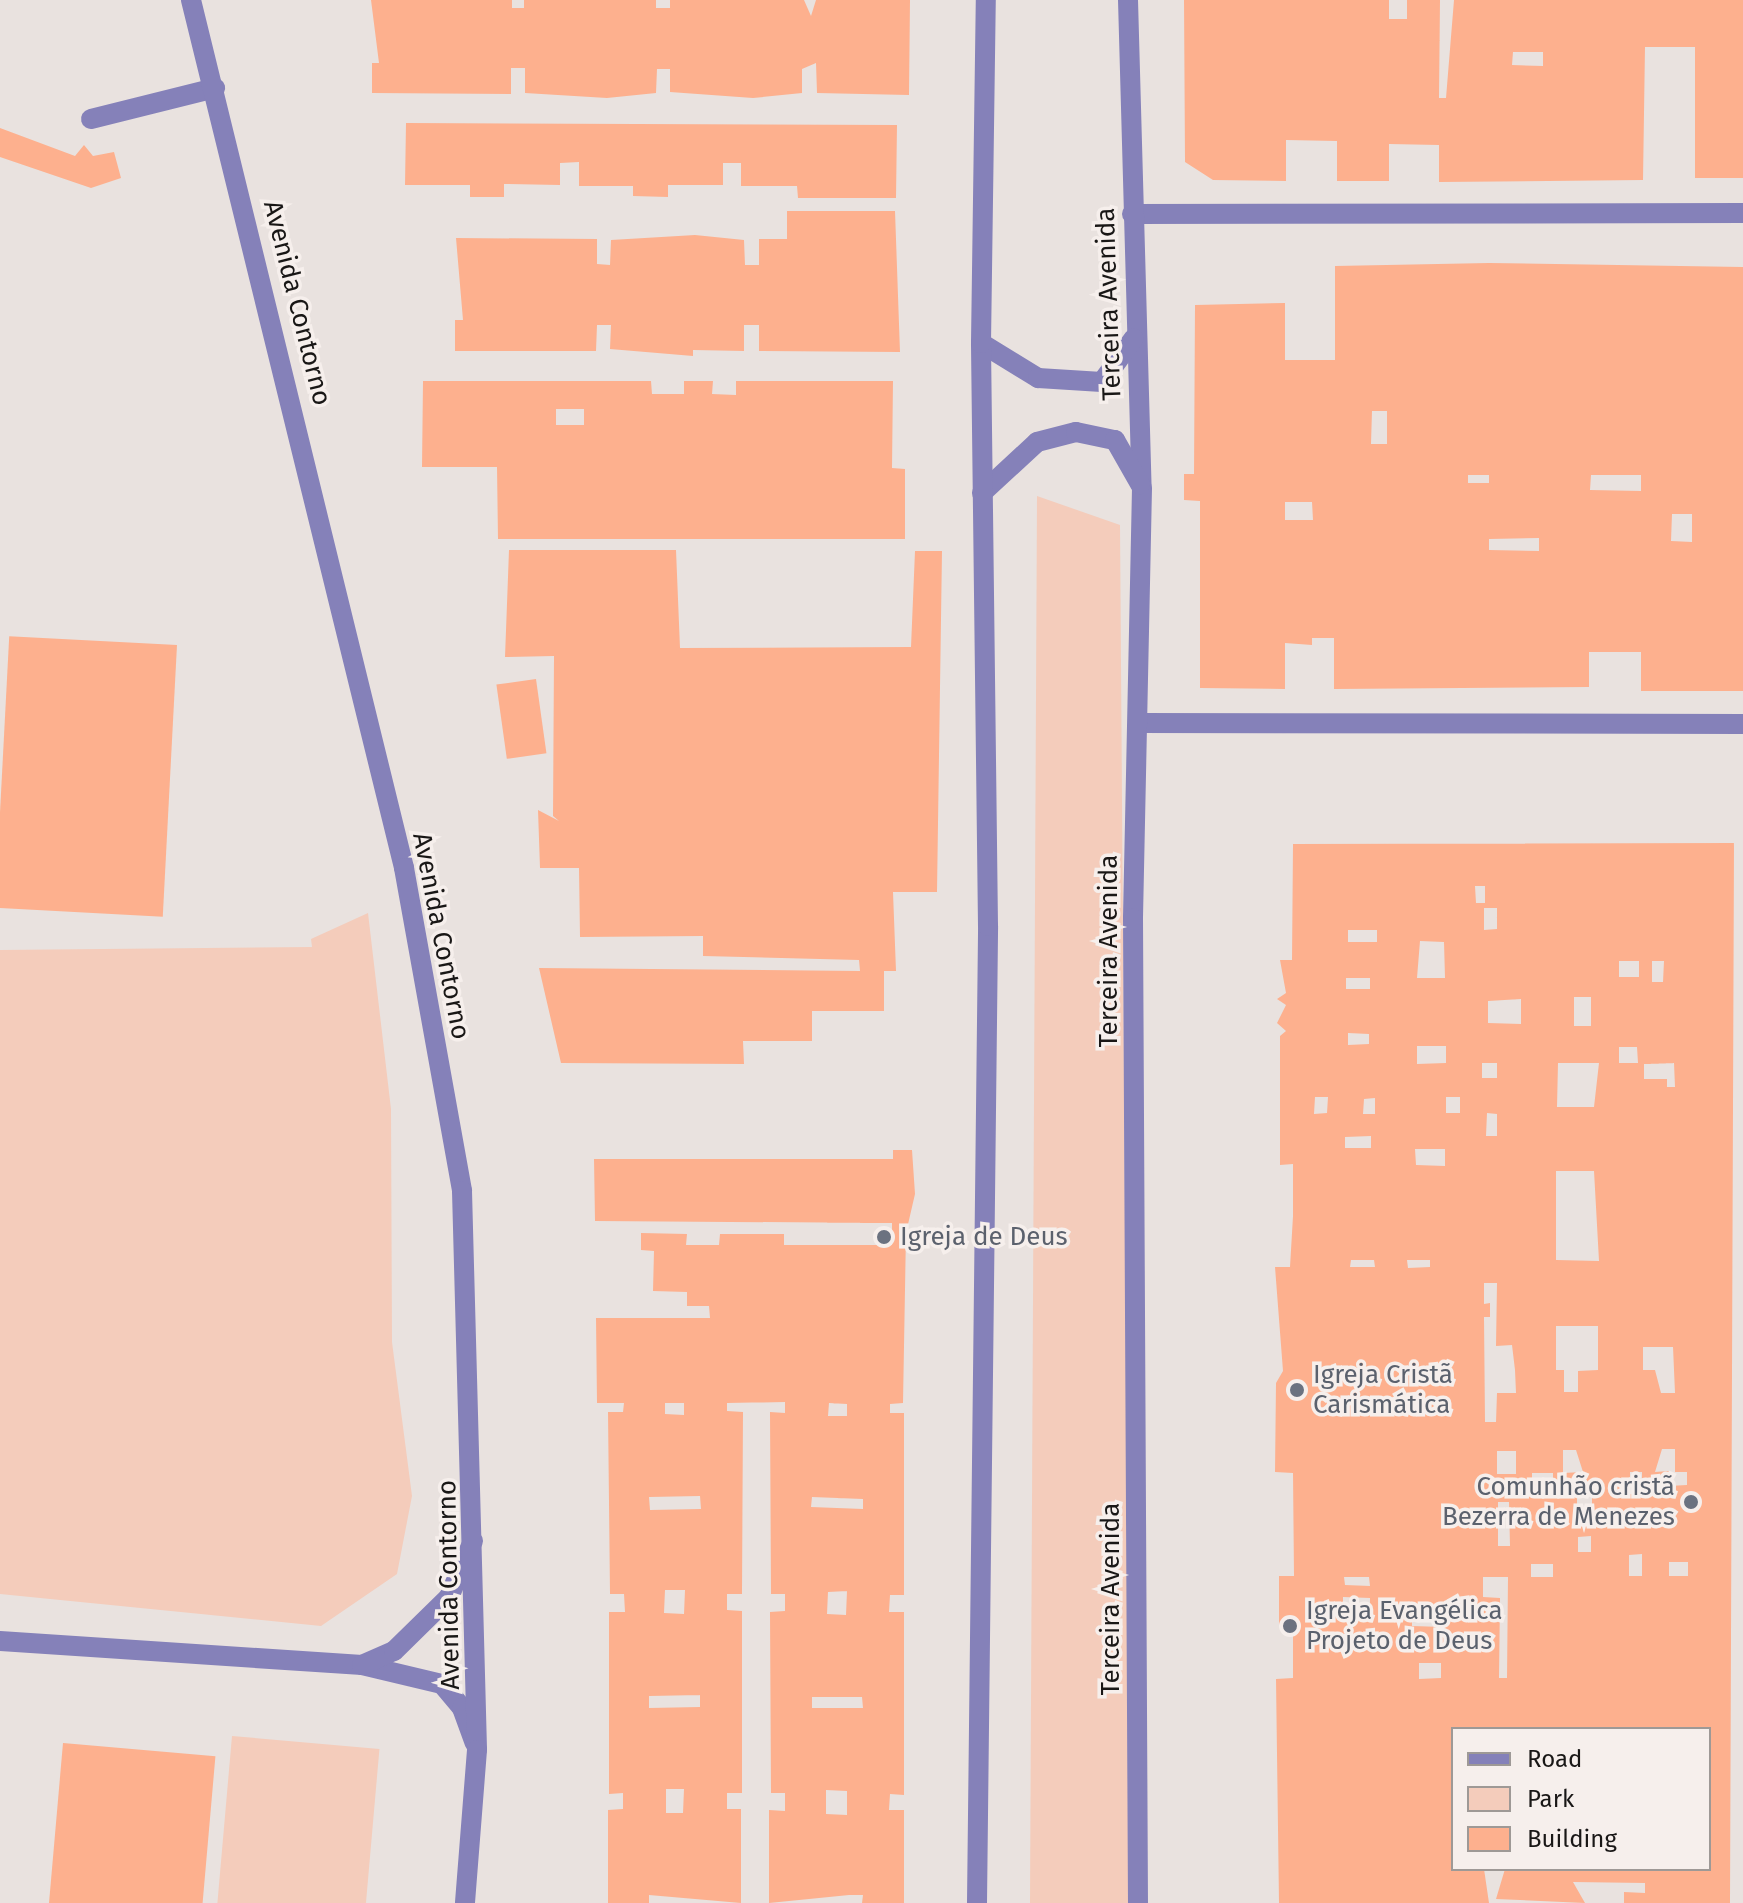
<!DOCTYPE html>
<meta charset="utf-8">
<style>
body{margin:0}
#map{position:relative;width:1743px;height:1903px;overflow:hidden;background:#e9e2df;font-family:"Fira Sans",sans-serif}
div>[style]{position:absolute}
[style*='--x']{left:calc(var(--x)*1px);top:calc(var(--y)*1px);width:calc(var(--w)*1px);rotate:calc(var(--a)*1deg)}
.green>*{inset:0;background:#f4ccbb;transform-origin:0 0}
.building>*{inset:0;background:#fdb08e;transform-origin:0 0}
.service>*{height:20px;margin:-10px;padding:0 10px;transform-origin:10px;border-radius:10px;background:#8581b9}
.minor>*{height:20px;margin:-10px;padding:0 10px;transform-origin:10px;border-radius:10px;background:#8581b9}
.tertiary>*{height:20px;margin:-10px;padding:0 10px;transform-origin:10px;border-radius:10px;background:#8581b9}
.dots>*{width:22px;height:22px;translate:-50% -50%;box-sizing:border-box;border:4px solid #f6efec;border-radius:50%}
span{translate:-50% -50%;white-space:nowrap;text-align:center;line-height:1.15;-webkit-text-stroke:7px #f6efec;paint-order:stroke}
.street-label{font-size:26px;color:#191716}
.worship-label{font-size:26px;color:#5b616d}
.left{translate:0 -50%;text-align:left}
.right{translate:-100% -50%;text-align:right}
.legend{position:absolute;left:1451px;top:1727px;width:260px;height:144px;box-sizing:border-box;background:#f6efec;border:2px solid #9e9996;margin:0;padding:10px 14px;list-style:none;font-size:24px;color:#191716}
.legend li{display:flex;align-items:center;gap:16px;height:40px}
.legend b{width:40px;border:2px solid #9e9996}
</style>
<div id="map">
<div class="green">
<i style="clip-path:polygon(1037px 496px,1120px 525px,1130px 1903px,1030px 1903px)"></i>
<i style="clip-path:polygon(368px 913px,391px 1109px,392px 1342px,412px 1496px,397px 1574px,321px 1626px,0 1594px,0 950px,312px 947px,311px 939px)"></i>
<i style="left:232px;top:1736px;width:148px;height:168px;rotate:5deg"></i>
</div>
<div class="building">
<i style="clip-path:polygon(371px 0,512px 0,512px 8px,524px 8px,524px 0,656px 0,656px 8px,670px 8px,670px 0,804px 0,811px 16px,816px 0,910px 0,909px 95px,817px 93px,816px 63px,802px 69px,802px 93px,753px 98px,670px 92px,670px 69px,657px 69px,656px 93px,607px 98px,525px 93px,525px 68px,511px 68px,511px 94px,372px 93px,372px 63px,379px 63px)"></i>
<i style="clip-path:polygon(evenodd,1184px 0,1389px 0,1389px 19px,1407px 19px,1407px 0,1440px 0,1439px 98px,1446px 98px,1454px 0,1743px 0,1743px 178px,1695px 178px,1695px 47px,1645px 47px,1643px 180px,1439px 182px,1439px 145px,1389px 144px,1389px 181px,1337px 181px,1337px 141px,1286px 140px,1286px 181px,1213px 180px,1185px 162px,1184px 0,1513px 52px,1543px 52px,1543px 66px,1512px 65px,1513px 52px)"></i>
<i style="clip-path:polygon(406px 123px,897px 125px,896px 198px,798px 198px,797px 186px,741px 186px,741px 163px,723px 163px,723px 185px,668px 185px,668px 197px,633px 196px,633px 186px,579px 186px,579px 162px,560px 163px,560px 185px,504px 184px,504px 197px,470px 197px,470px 185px,405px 185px)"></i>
<i style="clip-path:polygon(0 128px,75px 156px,84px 145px,93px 156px,114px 152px,121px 178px,91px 188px,0 157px)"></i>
<i style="clip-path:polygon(787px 211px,895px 211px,900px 352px,759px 351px,759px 325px,744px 325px,744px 351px,693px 350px,693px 356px,610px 349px,611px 325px,597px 325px,596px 351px,455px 351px,455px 320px,463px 320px,456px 238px,597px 239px,597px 264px,610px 265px,611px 240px,695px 235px,744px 240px,745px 265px,759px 265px,759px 239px,787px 239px)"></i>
<i style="clip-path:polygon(evenodd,1489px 263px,1743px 267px,1743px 691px,1641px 691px,1641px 652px,1589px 652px,1589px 687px,1334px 689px,1334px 638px,1312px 638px,1312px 645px,1285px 643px,1285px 689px,1200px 688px,1200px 501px,1184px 500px,1184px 474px,1194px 474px,1195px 305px,1285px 303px,1285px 360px,1335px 360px,1335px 266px,1489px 263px,1372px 411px,1387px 411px,1387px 444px,1371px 444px,1372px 411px,1489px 263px,1468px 475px,1489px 475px,1489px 483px,1468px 483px,1468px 475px,1489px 263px,1591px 475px,1641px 475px,1641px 491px,1590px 490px,1591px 475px,1489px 263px,1285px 502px,1312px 502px,1313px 520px,1285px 520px,1285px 502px,1489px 263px,1672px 514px,1692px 514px,1692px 542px,1671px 541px,1672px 514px,1489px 263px,1539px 538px,1539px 551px,1489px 550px,1489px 539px,1539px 538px)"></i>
<i style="clip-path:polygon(evenodd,423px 381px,651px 381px,652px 394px,684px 394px,684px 381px,713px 381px,712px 394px,736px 395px,736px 381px,893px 381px,892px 468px,905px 469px,905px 539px,498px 539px,497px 467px,422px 467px,423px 381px,556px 409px,584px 409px,584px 425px,556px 425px,556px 409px)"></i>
<i style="clip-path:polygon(509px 550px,676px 550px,680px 648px,911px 647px,915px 551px,942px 551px,937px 892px,893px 892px,896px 971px,884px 971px,884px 1011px,812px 1011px,812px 1041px,743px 1041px,744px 1064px,561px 1063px,539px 968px,860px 971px,859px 960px,703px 956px,703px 936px,580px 937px,579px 868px,540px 868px,538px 810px,559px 821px,553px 816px,554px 656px,505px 657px)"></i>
<i style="left:177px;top:645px;width:272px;height:168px;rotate:93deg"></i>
<i style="left:536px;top:679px;width:75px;height:40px;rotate:82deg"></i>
<i style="clip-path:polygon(evenodd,1734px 843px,1730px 1903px,1624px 1903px,1624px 1892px,1645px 1893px,1645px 1883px,1573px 1882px,1585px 1903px,1496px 1899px,1505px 1869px,1709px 1869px,1709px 1729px,1453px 1729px,1453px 1869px,1484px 1869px,1489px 1903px,1279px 1903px,1276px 1679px,1293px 1678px,1293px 1626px,1279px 1626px,1279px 1576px,1294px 1576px,1293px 1473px,1275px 1472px,1276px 1383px,1283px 1371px,1275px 1267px,1290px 1267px,1293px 1216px,1293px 1164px,1280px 1165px,1280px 1036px,1286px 1031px,1277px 1023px,1286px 1005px,1277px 999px,1286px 993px,1280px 960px,1292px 960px,1293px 844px,1734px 843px,1475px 886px,1485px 886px,1485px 903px,1476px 903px,1475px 886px,1734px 843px,1484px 908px,1497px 908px,1497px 929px,1484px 930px,1484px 908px,1734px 843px,1348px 930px,1377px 930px,1377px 942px,1348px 942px,1348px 930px,1734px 843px,1420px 941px,1444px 942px,1445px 978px,1417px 978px,1420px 941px,1734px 843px,1619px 961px,1639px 961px,1639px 977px,1619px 977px,1619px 961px,1734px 843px,1652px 961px,1664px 961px,1663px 982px,1652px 982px,1652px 961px,1734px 843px,1346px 978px,1370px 978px,1370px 989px,1346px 989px,1346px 978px,1734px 843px,1574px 997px,1591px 997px,1591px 1026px,1574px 1026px,1574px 997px,1734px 843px,1521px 999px,1521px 1024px,1488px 1023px,1488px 1001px,1521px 999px,1734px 843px,1348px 1033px,1369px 1034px,1369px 1044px,1348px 1045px,1348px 1033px,1734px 843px,1417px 1046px,1446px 1046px,1446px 1063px,1417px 1064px,1417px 1046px,1734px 843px,1619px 1047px,1637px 1047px,1638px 1063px,1619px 1063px,1619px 1047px,1734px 843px,1482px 1063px,1497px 1063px,1497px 1078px,1482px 1078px,1482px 1063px,1734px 843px,1558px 1063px,1599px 1063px,1594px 1107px,1557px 1107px,1558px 1063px,1734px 843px,1674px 1063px,1675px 1087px,1667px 1087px,1667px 1079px,1644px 1079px,1644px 1064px,1674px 1063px,1734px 843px,1315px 1097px,1328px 1097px,1327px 1113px,1314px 1114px,1315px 1097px,1734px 843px,1446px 1097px,1460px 1097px,1460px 1113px,1446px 1113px,1446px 1097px,1734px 843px,1375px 1098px,1375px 1114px,1363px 1114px,1364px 1099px,1375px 1098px,1734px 843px,1487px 1113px,1497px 1114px,1497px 1136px,1486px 1136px,1487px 1113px,1734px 843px,1371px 1136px,1371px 1148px,1345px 1148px,1345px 1137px,1371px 1136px,1734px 843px,1415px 1149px,1445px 1149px,1445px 1166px,1416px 1165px,1415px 1149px,1734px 843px,1556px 1171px,1594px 1171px,1599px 1261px,1556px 1260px,1556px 1171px,1734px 843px,1351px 1260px,1374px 1260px,1375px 1267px,1350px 1267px,1351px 1260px,1734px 843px,1407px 1260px,1430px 1260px,1430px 1267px,1408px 1268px,1407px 1260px,1734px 843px,1484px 1283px,1497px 1283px,1496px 1346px,1512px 1345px,1515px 1370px,1516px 1393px,1497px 1393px,1496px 1422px,1485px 1422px,1484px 1317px,1490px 1317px,1490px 1303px,1484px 1304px,1484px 1283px,1734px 843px,1556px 1326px,1598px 1326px,1598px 1370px,1578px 1371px,1578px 1392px,1564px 1392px,1564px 1370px,1556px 1370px,1556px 1326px,1734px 843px,1643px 1347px,1673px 1347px,1675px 1393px,1661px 1393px,1655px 1370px,1643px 1370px,1643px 1347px,1734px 843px,1662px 1449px,1675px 1449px,1675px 1472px,1687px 1472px,1687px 1485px,1669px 1486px,1669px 1471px,1655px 1472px,1662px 1449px,1734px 843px,1563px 1450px,1576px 1450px,1583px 1472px,1563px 1473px,1563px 1450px,1734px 843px,1497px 1451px,1516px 1451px,1516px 1474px,1497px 1474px,1497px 1451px,1734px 843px,1630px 1472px,1642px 1472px,1642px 1494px,1630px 1494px,1630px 1472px,1734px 843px,1532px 1473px,1553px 1473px,1553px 1486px,1532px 1486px,1532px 1473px,1734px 843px,1577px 1496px,1592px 1496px,1592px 1512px,1577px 1512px,1577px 1496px,1734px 843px,1498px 1502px,1509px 1502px,1510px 1546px,1498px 1546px,1498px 1502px,1734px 843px,1591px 1536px,1591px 1552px,1578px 1552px,1578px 1537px,1591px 1536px,1734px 843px,1642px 1554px,1642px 1576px,1629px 1576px,1629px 1555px,1642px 1554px,1734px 843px,1669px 1562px,1688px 1562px,1688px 1576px,1669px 1576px,1669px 1562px,1734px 843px,1531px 1564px,1553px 1564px,1553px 1577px,1531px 1577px,1531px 1564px,1734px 843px,1344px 1577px,1369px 1577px,1370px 1586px,1345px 1585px,1344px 1577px,1734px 843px,1483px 1577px,1508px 1577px,1507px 1678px,1499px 1678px,1500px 1598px,1483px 1597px,1483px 1577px,1734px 843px,1343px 1597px,1370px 1598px,1370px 1610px,1343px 1610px,1343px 1597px,1734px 843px,1412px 1611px,1443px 1611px,1443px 1627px,1412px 1626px,1412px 1611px,1734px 843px,1419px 1663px,1441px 1663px,1441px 1678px,1419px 1679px,1419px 1663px)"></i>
<i style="clip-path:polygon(evenodd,893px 1150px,912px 1150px,915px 1194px,906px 1233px,903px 1403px,890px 1404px,890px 1413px,904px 1413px,904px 1595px,890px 1595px,889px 1612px,904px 1612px,904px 1795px,890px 1794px,889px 1810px,904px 1810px,904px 1903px,862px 1903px,863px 1895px,849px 1895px,769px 1903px,769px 1810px,785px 1811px,785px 1793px,771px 1793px,770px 1612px,785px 1611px,785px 1594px,771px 1594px,770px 1412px,785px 1413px,785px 1402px,727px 1403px,727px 1411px,743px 1412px,742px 1594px,727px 1594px,727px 1610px,742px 1611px,742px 1793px,727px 1793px,727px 1809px,741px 1809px,741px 1903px,649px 1895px,649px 1903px,608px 1903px,608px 1810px,623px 1809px,623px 1793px,609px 1794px,609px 1612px,625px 1612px,624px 1594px,610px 1594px,608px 1412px,623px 1412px,624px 1403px,597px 1403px,596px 1318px,710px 1318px,709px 1306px,687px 1306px,687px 1292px,653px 1291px,654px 1251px,641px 1250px,641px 1233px,687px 1234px,686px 1245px,719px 1245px,720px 1234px,784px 1234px,784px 1245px,892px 1245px,892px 1223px,595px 1221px,594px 1159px,893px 1159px,893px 1150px,665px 1403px,684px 1403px,684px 1415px,665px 1414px,665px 1403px,893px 1150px,829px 1403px,847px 1404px,847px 1416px,828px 1416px,829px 1403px,893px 1150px,700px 1496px,701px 1509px,650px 1510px,649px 1497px,700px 1496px,893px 1150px,812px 1497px,863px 1499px,863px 1509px,811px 1507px,812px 1497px,893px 1150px,665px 1590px,685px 1590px,684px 1614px,664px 1613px,665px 1590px,893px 1150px,847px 1591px,846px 1615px,827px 1614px,828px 1592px,847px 1591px,893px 1150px,700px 1695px,700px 1707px,649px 1708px,649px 1696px,700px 1695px,893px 1150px,812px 1697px,862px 1697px,863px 1708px,812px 1708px,812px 1697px,893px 1150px,666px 1789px,684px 1789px,683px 1813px,666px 1813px,666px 1789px,893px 1150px,826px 1790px,847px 1791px,847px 1815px,826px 1814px,826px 1790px)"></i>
<i style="left:63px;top:1743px;width:153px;height:161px;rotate:5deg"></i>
</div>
<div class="service">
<i style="--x:91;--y:119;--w:128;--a:-14"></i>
<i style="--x:0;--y:1641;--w:363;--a:3.8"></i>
<i style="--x:362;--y:1665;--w:82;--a:13.4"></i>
<i style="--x:442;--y:1684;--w:31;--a:50"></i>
<i style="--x:462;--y:1708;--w:37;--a:70"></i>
<i style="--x:362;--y:1665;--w:35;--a:-24"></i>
<i style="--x:394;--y:1651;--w:77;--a:-44.5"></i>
<i style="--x:449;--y:1597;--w:61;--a:-66.8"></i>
</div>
<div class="minor">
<i style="--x:1132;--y:214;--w:611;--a:-0.09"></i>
<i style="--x:1138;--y:723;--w:605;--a:0.09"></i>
</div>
<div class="tertiary">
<i style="--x:191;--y:0;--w:894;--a:76.21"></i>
<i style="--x:404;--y:868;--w:328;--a:79.8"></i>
<i style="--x:462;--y:1191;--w:559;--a:88.46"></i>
<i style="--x:477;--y:1750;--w:153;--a:94.5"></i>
<i style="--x:1128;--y:0;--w:488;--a:88.4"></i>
<i style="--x:1142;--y:488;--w:430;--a:91.2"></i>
<i style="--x:1133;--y:918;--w:985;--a:89.71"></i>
<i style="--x:981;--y:343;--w:67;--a:31.6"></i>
<i style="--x:1038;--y:378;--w:64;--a:3.6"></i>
<i style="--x:1102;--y:382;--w:54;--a:-54"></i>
<i style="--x:982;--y:493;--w:75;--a:-42.8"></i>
<i style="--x:1037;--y:442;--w:40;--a:-14.4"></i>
<i style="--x:1076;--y:432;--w:40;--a:12"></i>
<i style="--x:1115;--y:440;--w:51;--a:60.4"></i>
<i style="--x:977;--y:1903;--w:977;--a:-89.35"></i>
<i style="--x:988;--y:926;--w:583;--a:-90.69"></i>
<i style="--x:981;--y:343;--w:343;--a:-89.2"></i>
</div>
<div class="dots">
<i style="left:884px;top:1237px;background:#6b7280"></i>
<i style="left:1297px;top:1390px;background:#6b7280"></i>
<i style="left:1691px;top:1502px;background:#6b7280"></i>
<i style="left:1290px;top:1626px;background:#6b7280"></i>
</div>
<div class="street-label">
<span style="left:297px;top:303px;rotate:76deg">Avenida Contorno</span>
<span style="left:1109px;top:304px;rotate:-92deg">Terceira Avenida</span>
<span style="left:441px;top:936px;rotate:79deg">Avenida Contorno</span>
<span style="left:1109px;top:951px;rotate:-90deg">Terceira Avenida</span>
<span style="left:449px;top:1585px;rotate:-91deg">Avenida Contorno</span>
<span style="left:1111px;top:1599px;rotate:-90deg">Terceira Avenida</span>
</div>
<div class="worship-label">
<span class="left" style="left:900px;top:1237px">Igreja de Deus</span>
<span class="left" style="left:1313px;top:1390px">Igreja Cristã<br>Carismática</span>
<span class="right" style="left:1675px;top:1502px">Comunhão cristã<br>Bezerra de Menezes</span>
<span class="left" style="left:1306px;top:1626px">Igreja Evangélica<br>Projeto de Deus</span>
</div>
<ul class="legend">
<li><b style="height:10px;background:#8581b9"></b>Road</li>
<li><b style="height:22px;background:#f4ccbb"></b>Park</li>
<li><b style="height:22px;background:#fdb08e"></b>Building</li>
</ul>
</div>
